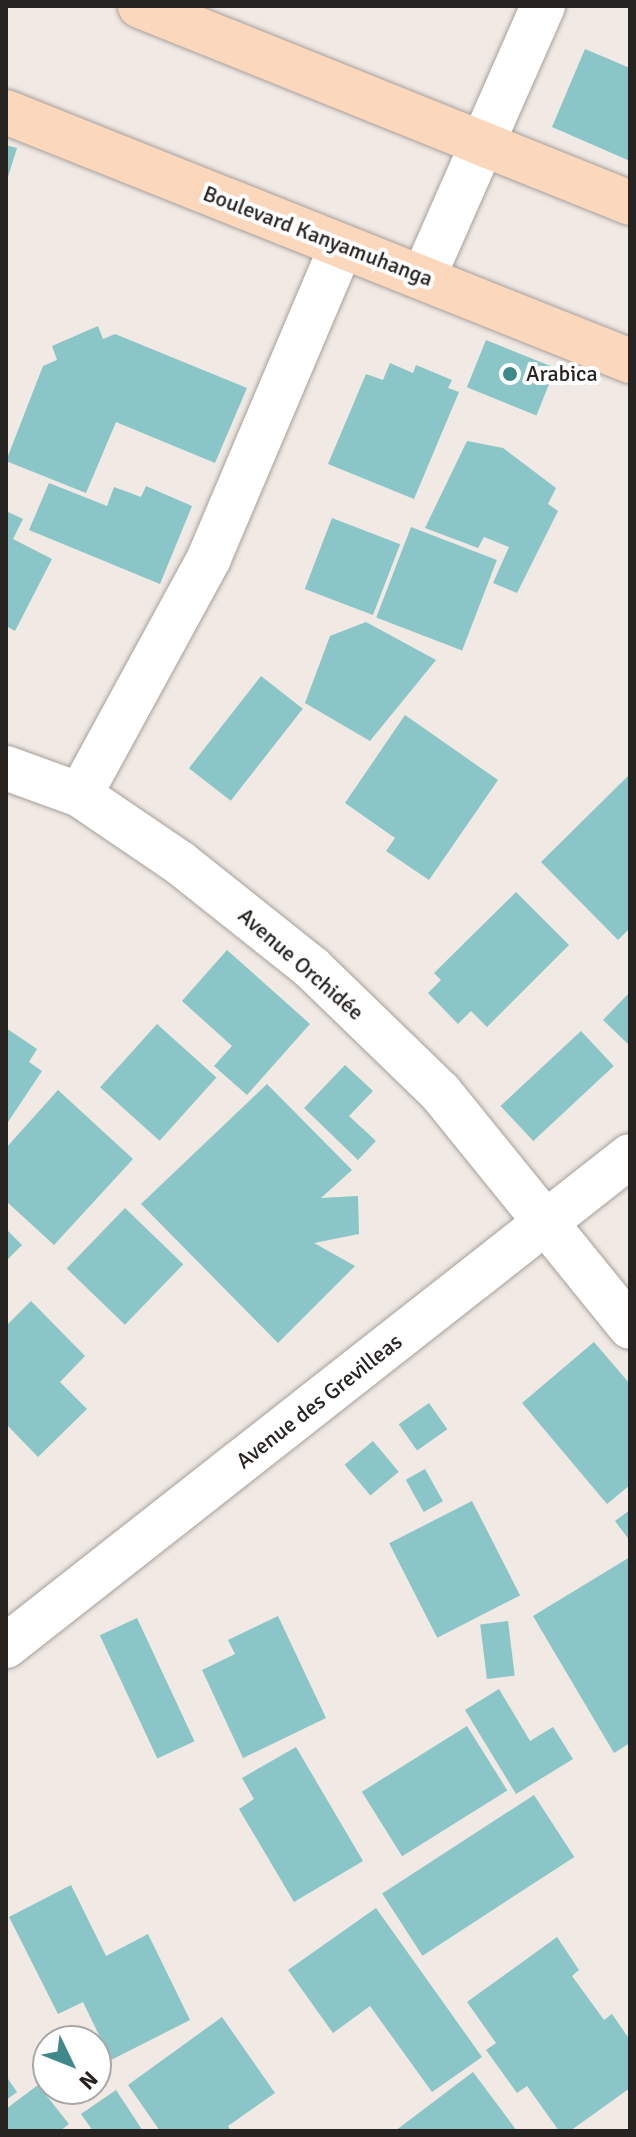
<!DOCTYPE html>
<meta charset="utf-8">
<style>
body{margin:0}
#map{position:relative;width:636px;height:2137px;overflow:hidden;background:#f0e9e4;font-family:Signika,sans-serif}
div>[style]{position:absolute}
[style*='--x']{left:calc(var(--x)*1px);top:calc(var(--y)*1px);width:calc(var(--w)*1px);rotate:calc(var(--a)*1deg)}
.building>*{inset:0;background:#8ac5c7;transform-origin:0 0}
.roads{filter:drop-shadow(0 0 2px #a69f9a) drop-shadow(0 0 2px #a69f9a)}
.minor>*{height:44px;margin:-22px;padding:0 22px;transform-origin:22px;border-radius:22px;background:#fff}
.primary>*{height:44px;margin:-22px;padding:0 22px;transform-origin:22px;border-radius:22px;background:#fbd7bc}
.dots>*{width:22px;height:22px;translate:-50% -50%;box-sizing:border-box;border:4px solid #fff;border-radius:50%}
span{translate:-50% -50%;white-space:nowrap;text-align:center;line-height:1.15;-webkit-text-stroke:8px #fff;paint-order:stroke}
.street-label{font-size:22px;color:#262321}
.poi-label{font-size:22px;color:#262321}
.left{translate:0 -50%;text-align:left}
.frame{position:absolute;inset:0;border:8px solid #262321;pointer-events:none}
.north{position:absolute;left:32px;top:2025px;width:80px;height:80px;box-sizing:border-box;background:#fff;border:2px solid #a8a7a6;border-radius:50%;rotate:133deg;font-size:22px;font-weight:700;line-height:32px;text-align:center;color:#262321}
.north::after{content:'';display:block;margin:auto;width:28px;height:36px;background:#40888a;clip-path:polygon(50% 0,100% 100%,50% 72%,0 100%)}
</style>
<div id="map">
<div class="building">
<i style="clip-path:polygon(585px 49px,630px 68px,630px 161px,552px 127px)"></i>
<i style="clip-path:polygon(6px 145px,17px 148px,7px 180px,6px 180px)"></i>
<i style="clip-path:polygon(98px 326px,103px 339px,115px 334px,247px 388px,215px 463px,116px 422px,86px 493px,6px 461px,43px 366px,57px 360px,52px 346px)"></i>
<i style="left:486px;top:340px;width:75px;height:51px;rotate:22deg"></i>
<i style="clip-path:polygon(390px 363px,413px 373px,416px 365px,452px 380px,448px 388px,459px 392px,414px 499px,328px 464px,366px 374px,383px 380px)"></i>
<i style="clip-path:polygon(467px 441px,503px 448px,556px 488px,548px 504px,558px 511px,517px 593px,493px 583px,509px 547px,484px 537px,478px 548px,425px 528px)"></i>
<i style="clip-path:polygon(49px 483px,107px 506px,114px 487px,141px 497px,146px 486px,192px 506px,160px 584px,29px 530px)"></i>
<i style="clip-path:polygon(6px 511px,23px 519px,13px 539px,52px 559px,15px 631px,6px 626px)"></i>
<i style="left:332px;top:518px;width:73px;height:76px;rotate:21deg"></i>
<i style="left:411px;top:527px;width:92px;height:97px;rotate:21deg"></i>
<i style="clip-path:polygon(366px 622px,436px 660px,370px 741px,305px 703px,330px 636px)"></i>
<i style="left:261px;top:676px;width:53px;height:117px;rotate:38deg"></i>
<i style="clip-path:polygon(405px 715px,498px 780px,429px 880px,386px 851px,395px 838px,345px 803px)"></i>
<i style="clip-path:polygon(630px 774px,630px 928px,618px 940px,541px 862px)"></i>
<i style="clip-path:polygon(516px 892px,569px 945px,487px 1027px,471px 1011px,458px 1024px,428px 993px,441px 980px,434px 973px)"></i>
<i style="clip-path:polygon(227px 950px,310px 1024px,247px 1095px,214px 1066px,232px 1046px,182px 1001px)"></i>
<i style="clip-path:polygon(630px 992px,630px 1046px,603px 1020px)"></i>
<i style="left:157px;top:1024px;width:80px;height:85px;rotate:42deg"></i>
<i style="clip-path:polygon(6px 1028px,37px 1049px,29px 1062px,42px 1071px,6px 1125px)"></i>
<i style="left:581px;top:1031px;width:48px;height:110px;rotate:47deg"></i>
<i style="clip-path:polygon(345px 1065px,373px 1091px,349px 1116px,376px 1141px,358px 1160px,304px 1108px)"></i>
<i style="clip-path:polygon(267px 1084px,352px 1170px,321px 1198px,358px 1196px,359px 1234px,314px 1243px,355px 1266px,278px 1343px,141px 1204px)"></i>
<i style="clip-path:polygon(58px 1090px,133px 1159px,54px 1245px,6px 1201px,6px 1148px)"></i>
<i style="left:125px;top:1208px;width:81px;height:84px;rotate:44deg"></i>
<i style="clip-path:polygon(6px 1229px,22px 1245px,6px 1261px)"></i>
<i style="clip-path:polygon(31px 1301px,85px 1356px,60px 1382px,87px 1409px,38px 1457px,6px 1424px,6px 1326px)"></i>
<i style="clip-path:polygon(594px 1342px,630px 1384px,630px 1485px,607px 1504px,522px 1403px)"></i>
<i style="left:429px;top:1403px;width:32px;height:37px;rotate:55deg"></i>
<i style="left:373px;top:1441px;width:40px;height:37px;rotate:50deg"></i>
<i style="left:425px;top:1469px;width:37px;height:22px;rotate:61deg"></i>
<i style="left:472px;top:1501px;width:106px;height:93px;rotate:63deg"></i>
<i style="clip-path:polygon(630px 1510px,630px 1541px,615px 1521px)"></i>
<i style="clip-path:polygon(630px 1557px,630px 1743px,614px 1753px,533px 1616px)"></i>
<i style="clip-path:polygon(278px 1616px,326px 1718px,243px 1758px,202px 1670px,235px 1654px,228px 1640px)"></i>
<i style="left:137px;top:1618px;width:136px;height:41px;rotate:65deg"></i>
<i style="left:508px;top:1621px;width:55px;height:28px;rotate:83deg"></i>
<i style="clip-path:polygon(499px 1689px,530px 1741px,553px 1727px,573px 1759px,516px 1794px,465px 1710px)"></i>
<i style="left:467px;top:1726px;width:76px;height:124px;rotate:58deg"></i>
<i style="clip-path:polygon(296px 1747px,363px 1861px,294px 1902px,239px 1809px,254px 1799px,242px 1778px)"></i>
<i style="left:534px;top:1795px;width:74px;height:181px;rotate:57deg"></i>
<i style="clip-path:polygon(71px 1885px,106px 1956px,148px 1934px,190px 2020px,111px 2060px,83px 2002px,58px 2014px,9px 1917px)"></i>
<i style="clip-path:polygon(376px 1908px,482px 2057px,432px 2092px,370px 2006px,333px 2033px,288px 1970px)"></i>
<i style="clip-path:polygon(557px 1937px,579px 1970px,572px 1976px,604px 2020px,612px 2014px,630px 2040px,630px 2088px,570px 2131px,559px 2131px,527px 2086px,517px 2093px,486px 2050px,496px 2043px,467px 2002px)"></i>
<i style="clip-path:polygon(222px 2017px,275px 2093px,228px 2126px,231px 2131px,160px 2131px,128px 2085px)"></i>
<i style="clip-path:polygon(473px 2072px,517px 2131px,395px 2131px)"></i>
<i style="clip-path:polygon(6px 2076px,17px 2092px,6px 2100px)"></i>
<i style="clip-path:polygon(38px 2085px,69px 2124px,60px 2131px,6px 2131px,6px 2109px)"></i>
<i style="clip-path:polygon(116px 2090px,143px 2131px,93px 2131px,81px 2114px)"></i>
</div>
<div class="roads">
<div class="minor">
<i style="--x:424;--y:276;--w:295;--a:-66.2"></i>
<i style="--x:6;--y:768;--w:79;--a:20"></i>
<i style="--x:80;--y:795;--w:121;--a:34.2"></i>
<i style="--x:180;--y:863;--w:169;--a:38.5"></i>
<i style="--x:312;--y:968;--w:178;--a:44.1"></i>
<i style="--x:440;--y:1092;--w:302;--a:51"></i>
<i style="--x:80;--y:795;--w:270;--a:-61.4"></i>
<i style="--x:209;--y:558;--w:338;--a:-67"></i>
<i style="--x:6;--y:1646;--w:793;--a:-38.14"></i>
</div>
<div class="primary">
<i style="--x:140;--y:6;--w:528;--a:21.9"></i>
<i style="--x:6;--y:112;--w:672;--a:21.75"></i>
</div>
</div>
<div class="dots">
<i style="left:510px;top:374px;background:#40888a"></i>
</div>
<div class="street-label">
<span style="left:318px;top:236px;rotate:21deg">Boulevard Kanyamuhanga</span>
<span style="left:301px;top:964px;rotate:41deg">Avenue Orchidée</span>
<span style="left:319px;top:1401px;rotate:-38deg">Avenue des Grevilleas</span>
</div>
<div class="poi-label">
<span class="left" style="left:526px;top:374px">Arabica</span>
</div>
<div class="frame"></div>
<div class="north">N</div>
</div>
